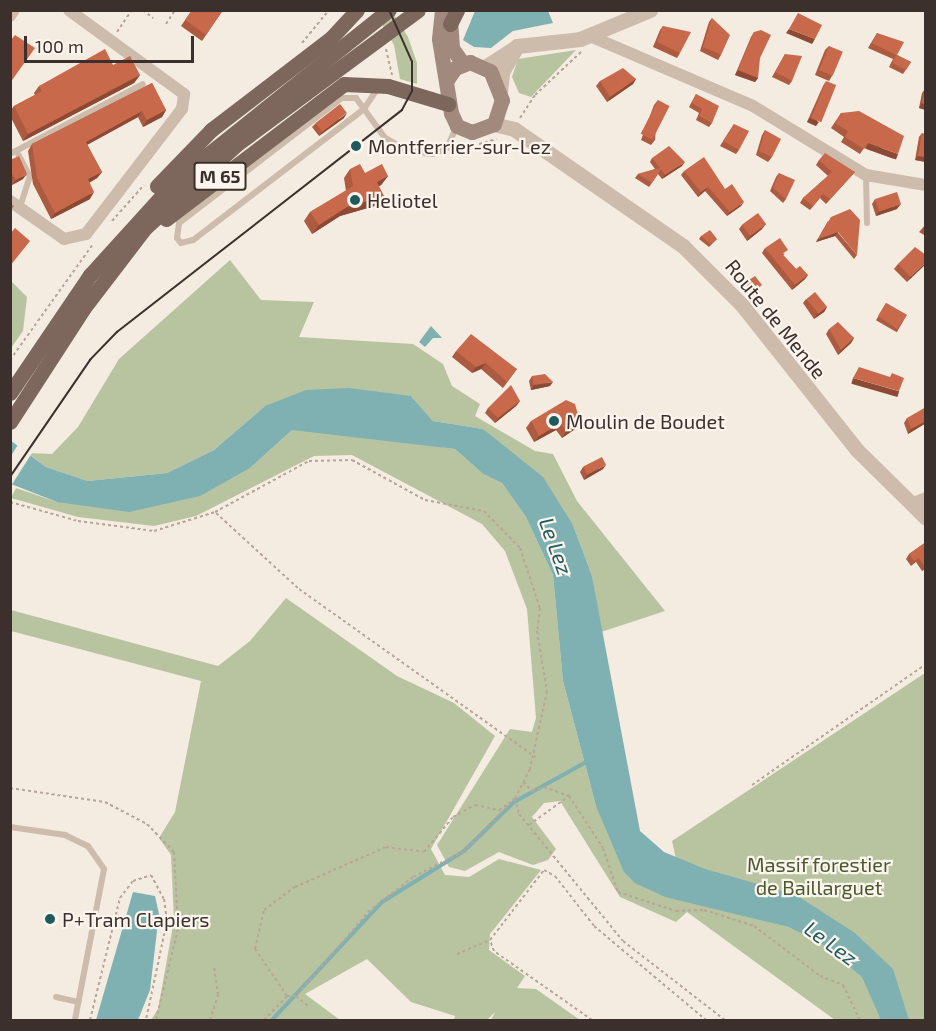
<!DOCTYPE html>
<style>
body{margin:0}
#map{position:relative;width:936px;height:1031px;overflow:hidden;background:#f4ebe1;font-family:"Exo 2",sans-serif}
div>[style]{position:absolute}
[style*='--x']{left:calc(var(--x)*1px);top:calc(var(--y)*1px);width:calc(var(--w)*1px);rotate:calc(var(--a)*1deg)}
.green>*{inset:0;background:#b8c4a0}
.water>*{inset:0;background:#7fb0b2}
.pier>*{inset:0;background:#f4ebe1}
.stream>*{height:4px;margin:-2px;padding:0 2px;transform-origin:2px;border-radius:2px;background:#7fb0b2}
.path>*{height:2px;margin-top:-1px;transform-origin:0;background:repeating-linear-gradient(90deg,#b9a596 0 3px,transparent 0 6px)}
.service>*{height:6px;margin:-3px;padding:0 3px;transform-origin:3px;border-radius:3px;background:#cdbbac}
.minor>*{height:12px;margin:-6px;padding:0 6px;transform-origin:6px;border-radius:6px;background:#cdbbac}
.tertiary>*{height:15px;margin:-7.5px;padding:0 7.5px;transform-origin:7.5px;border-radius:7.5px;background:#cdbbac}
.secondary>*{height:15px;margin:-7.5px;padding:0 7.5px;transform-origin:7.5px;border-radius:7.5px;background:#a18a7d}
.primary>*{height:15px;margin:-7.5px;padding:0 7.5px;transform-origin:7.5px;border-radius:7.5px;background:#7d675c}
.tram>*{height:1.5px;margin:-0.75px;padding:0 0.75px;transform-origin:0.75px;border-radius:0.75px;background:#3b302b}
.wall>*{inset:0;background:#ac5a40;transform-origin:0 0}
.shaded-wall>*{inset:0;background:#8c4a34;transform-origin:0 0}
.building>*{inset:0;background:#c8694b;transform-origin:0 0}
.dots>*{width:16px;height:16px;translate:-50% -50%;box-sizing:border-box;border:3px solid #fbf5ee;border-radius:50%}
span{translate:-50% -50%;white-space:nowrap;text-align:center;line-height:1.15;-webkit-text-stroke:4.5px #fbf5ee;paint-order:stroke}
.shield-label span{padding:2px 4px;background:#fbf5ee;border:2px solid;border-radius:4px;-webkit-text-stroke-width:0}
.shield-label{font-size:18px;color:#3b302b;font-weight:700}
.poi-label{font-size:20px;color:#3b302b}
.left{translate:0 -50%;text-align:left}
.street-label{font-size:20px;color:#3b302b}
.park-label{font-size:20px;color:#4a5a2e}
.water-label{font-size:21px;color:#1f5a5e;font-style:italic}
.frame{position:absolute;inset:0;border:12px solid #3b302b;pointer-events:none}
.scale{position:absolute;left:24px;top:36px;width:170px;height:27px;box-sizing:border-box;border:3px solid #3b302b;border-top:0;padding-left:8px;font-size:18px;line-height:21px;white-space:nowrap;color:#3b302b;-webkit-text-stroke:4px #fbf5ee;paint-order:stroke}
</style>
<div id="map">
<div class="green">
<i style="clip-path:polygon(374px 11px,392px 11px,408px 37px,417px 63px,417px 84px,400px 79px,394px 45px)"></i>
<i style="clip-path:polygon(576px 50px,531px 97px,519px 93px,512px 77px,518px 59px)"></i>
<i style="clip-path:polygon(230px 260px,261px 300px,314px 302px,299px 337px,413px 344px,443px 364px,452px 386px,480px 404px,475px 416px,535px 451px,553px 454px,577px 501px,665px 611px,601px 632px,592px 576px,573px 525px,483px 429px,433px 421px,411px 396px,265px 406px,214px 450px,167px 473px,88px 481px,46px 467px,28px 453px,52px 454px,78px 427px,119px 359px)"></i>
<i style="clip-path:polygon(11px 281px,27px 297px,23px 331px,11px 348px)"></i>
<i style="clip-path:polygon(309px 429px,455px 449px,483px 474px,502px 483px,526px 517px,553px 575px,563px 681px,596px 806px,685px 901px,672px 841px,925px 673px,925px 1020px,835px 1020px,687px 912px,676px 922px,620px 897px,560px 801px,544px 803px,532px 817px,556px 849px,548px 860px,533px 865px,499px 852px,465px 871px,449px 867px,437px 845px,510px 729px,532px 732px,536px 718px,527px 609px,505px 551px,482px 524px,352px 455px,314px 456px,196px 516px,154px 526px,78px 517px,11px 498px,16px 488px,57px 502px,250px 468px,292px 430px)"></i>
<i style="clip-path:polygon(286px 598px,397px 676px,454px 703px,495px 736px,431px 849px,445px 875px,469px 877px,499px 859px,541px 870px,490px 934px,489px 950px,525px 976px,517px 988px,536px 989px,580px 1020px,491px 1020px,495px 1012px,487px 1020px,454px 1020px,455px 1016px,411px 1002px,367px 959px,305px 994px,340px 1020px,151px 1020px,158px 1009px,174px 920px,171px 855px,159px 838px,175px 812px,201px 681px,11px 631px,11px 610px,218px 666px,250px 641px)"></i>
</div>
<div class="water">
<i style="clip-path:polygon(475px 11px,548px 11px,553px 23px,513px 31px,491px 48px,474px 47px,463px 40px)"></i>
<i style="clip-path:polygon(431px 326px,442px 338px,433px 338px,425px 347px,419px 342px)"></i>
<i style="clip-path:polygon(349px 388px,411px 396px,433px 421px,483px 429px,543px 477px,573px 525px,592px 576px,640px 831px,664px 852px,705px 869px,796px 895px,855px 933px,893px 969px,909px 1020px,881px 1020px,862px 977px,822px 944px,789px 927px,665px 897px,635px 883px,624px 872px,596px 806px,563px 681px,553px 575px,526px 517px,502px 483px,483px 474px,455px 449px,292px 430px,250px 468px,200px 496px,129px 512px,57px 502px,11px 484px,10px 440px,46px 467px,88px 481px,167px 473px,214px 450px,265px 406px,306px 390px)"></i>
<i style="clip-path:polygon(133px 892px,155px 896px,159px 914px,150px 990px,138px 1020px,96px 1020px)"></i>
</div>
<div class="pier">
<i style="clip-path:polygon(19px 443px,32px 453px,11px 486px,11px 456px)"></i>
</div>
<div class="stream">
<i style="--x:272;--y:1020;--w:161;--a:-47"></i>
<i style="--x:382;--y:902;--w:97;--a:-31.9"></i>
<i style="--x:464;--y:851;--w:70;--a:-44.4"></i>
<i style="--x:514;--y:802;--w:85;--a:-29"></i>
</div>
<div class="path">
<i style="--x:143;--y:10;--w:13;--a:39"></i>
<i style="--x:166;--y:24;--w:17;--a:-57"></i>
<i style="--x:117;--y:32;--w:27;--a:-56"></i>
<i style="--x:302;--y:43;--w:43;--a:-50.7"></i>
<i style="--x:386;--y:49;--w:27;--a:77"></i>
<i style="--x:520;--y:118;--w:27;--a:-57"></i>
<i style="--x:535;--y:95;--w:63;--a:-43.1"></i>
<i style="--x:479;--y:144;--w:18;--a:-16"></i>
<i style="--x:112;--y:221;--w:48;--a:-48.4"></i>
<i style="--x:10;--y:360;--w:143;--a:-54.4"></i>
<i style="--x:10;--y:502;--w:71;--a:15.6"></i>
<i style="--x:78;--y:521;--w:77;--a:7.5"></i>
<i style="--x:154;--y:531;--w:64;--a:-17.3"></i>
<i style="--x:215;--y:512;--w:107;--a:-28.5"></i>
<i style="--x:309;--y:461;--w:43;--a:-1.3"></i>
<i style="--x:352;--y:460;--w:83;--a:28.7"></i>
<i style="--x:425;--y:500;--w:60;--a:10.6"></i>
<i style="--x:484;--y:511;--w:52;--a:45.8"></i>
<i style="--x:520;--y:548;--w:63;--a:71.6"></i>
<i style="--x:540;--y:608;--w:23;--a:97"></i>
<i style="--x:537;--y:631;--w:61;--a:80.5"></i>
<i style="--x:547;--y:691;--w:80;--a:102.3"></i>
<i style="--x:530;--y:769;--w:33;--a:117"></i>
<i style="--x:515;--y:798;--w:74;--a:133.9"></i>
<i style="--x:464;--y:851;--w:57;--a:153"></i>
<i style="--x:413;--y:877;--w:54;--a:142.5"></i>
<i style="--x:370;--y:910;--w:113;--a:130.7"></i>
<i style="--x:216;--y:513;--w:113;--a:42.5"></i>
<i style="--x:299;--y:589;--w:290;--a:35.4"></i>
<i style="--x:10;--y:518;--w:5;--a:90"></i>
<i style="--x:523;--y:782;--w:13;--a:45"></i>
<i style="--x:532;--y:791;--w:13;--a:-18"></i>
<i style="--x:544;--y:787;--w:27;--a:20"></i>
<i style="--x:569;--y:796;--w:62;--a:56.8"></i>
<i style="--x:603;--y:848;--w:46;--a:71.2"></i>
<i style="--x:618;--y:892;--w:61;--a:18.1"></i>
<i style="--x:676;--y:911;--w:28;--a:-2"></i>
<i style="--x:704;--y:910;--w:52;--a:17.7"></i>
<i style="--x:754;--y:926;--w:83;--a:37.1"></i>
<i style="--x:820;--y:976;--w:25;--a:21"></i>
<i style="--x:843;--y:985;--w:39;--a:64"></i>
<i style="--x:752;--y:785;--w:212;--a:-34.8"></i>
<i style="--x:10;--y:788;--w:96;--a:8.4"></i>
<i style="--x:105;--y:802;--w:47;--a:27.6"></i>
<i style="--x:147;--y:824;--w:39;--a:46"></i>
<i style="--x:174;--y:852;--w:77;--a:87"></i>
<i style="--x:178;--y:929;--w:94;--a:103.6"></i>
<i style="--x:515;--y:798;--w:16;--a:76"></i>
<i style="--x:519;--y:814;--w:164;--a:50.7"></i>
<i style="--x:623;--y:941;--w:129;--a:37.8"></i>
<i style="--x:529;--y:825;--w:49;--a:-35.9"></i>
<i style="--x:457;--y:954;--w:36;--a:-23"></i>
<i style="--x:287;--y:996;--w:57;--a:-124.2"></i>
<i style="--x:255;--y:949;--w:40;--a:-77"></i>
<i style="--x:264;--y:910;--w:39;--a:-37"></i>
<i style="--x:295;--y:887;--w:99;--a:-23.7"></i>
<i style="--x:386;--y:847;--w:38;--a:7"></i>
<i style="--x:424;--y:852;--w:45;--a:-50.4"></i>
<i style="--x:453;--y:817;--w:25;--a:-29"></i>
<i style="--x:475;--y:805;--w:25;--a:12"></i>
<i style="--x:499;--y:810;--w:14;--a:-34"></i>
<i style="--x:90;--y:1020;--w:126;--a:-76.2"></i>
<i style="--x:120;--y:898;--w:21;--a:-53"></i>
<i style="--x:133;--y:881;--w:19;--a:-18"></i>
<i style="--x:151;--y:875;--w:27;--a:62"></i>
<i style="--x:164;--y:899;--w:22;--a:82"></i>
<i style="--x:167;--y:921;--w:101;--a:102"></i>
<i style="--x:210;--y:1020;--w:26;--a:-72"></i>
<i style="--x:218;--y:995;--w:30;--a:-98"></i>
<i style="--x:264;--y:1020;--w:33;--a:-46"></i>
<i style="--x:287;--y:996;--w:9;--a:0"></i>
<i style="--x:296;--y:996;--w:17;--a:40"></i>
<i style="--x:592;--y:1020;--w:120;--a:-144.9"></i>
<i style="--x:494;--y:951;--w:12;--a:-110"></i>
<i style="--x:490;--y:940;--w:88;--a:-52.4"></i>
<i style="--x:544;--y:870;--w:13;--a:29"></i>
<i style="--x:555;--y:876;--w:63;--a:52"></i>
<i style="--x:594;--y:926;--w:146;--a:40"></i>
</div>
<div class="service">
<i style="--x:378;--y:88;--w:25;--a:124"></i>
<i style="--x:364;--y:109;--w:215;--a:142.5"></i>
<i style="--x:193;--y:240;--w:12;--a:166"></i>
<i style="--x:181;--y:243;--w:6;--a:-129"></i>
<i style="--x:177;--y:238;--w:15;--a:-82"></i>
<i style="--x:179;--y:223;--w:205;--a:-37.5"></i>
<i style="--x:342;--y:98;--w:14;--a:0"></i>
<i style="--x:356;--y:98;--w:14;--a:54"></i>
<i style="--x:364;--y:109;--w:34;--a:54"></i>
<i style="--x:384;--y:137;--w:28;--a:30"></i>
<i style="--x:408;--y:151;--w:25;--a:7"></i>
<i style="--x:433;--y:154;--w:15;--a:-23"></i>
<i style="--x:447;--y:148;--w:24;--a:-66"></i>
<i style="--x:17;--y:152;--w:27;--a:62"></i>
<i style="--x:30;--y:176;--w:33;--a:108"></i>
<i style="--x:10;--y:154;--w:150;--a:-27.8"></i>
<i style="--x:866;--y:175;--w:48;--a:88.8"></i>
<i style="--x:10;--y:827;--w:56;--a:8.3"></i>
<i style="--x:65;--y:835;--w:25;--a:26"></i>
<i style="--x:88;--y:846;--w:28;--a:55"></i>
<i style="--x:104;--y:869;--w:154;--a:100.9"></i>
<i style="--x:56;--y:997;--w:23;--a:13"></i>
</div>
<div class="minor">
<i style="--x:10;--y:16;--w:7;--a:-56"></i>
<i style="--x:590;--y:36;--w:177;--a:23.2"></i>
<i style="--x:753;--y:106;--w:132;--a:31.4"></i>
<i style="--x:866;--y:175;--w:61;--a:9.5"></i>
<i style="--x:10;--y:201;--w:66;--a:35.1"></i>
<i style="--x:64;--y:239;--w:23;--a:-13"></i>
<i style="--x:86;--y:234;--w:158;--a:-52.5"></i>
<i style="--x:182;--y:109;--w:15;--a:-82"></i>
<i style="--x:184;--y:94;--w:142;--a:-143.9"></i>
<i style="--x:911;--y:504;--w:16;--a:-22"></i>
</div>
<div class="tertiary">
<i style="--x:485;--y:67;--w:38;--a:-33"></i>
<i style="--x:517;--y:46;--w:63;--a:-6.3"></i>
<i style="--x:580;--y:39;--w:76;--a:-22.5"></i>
<i style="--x:500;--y:92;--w:20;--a:-84"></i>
<i style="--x:502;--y:72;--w:30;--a:-60"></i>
<i style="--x:494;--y:124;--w:21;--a:14"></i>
<i style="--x:514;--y:129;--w:206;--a:34.7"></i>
<i style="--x:683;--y:246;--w:83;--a:45"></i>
<i style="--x:742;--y:305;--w:184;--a:51.6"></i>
<i style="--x:856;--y:449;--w:98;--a:44.6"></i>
</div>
<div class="secondary">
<i style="--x:442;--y:10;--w:29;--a:96"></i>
<i style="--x:439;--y:39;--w:75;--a:80.8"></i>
<i style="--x:451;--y:113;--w:14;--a:65"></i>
<i style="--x:457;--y:126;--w:16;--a:22"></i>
<i style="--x:472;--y:132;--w:23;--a:-20"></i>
<i style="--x:494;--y:124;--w:25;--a:-72"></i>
<i style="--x:502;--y:100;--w:31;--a:-112"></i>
<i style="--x:490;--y:71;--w:22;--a:-156"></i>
<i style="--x:470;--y:62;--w:16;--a:158"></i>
<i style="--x:455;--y:68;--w:14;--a:124"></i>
<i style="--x:450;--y:19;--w:29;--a:86"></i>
<i style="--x:452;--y:48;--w:19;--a:55"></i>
</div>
<div class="primary">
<i style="--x:450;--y:24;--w:16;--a:-63"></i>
<i style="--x:157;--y:186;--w:78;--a:-46"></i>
<i style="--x:211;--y:130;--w:151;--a:-37.5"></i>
<i style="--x:331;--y:38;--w:38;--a:-47"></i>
<i style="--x:166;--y:219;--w:223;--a:-37.2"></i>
<i style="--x:344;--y:84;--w:44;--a:2.6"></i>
<i style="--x:388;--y:86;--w:63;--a:16.7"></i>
<i style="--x:10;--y:393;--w:143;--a:-55.9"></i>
<i style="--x:90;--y:275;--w:130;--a:-47.8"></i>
<i style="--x:177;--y:179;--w:271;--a:-38.6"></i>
<i style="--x:10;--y:422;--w:135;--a:-57.1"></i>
<i style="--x:83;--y:309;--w:102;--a:-52.6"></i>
<i style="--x:145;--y:228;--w:125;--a:-42.4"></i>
<i style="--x:237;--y:144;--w:225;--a:-36.5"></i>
</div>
<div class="tram">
<i style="--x:10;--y:477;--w:142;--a:-55.6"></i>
<i style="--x:90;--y:360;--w:39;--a:-46"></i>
<i style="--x:117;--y:332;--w:361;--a:-37.9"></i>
<i style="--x:402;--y:110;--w:21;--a:-62"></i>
<i style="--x:412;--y:91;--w:29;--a:-90"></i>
<i style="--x:412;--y:62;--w:57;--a:-113.9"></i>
</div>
<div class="wall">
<i style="clip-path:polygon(192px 10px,223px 10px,202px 41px,181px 26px)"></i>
<i style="clip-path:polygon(712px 18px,721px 55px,718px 60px,700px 51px,709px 22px)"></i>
<i style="clip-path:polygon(663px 26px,680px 53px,677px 58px,653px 47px,660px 30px)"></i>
<i style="clip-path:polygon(754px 32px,758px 78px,755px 82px,735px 75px,751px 37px)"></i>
<i style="clip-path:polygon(877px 33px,897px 55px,911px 62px,903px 74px,889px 67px,893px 59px,868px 48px)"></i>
<i style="clip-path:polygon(829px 46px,832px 76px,829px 81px,815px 75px,825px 50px)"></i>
<i style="clip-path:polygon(785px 54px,792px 81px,789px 85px,772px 77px)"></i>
<i style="clip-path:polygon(113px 65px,140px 75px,134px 83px,23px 141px,10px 116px,10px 111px,14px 106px,35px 95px,34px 93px,39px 86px)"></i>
<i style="clip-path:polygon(636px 79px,633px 84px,607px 102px,596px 86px,600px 81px)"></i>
<i style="clip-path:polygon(826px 81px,816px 126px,807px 122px,823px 86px)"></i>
<i style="clip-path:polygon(152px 83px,166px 110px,162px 117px,143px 127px,138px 117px,87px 145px,102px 172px,97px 178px,89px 183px,90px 199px,51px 219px,33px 184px,28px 151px,32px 144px)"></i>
<i style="clip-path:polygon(925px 89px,926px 89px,926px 110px,919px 108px,922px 93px)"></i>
<i style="clip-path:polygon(696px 94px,712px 123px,709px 127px,696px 120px,699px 113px,689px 107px)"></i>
<i style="clip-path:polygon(658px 100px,655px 140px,651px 145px,641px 140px,654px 105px)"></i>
<i style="clip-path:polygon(841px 113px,894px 159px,864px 148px,860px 154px,841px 142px,844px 137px,831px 128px)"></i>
<i style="clip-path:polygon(344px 118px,319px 136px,312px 127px,316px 123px)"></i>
<i style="clip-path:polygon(734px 124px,739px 150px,736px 154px,720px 146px)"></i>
<i style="clip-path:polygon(765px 130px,772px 157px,768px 162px,756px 155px,762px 135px)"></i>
<i style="clip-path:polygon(922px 133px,926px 162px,915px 160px,919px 137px)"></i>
<i style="clip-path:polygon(652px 158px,682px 166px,662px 179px,658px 174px,649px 187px,635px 178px,638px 174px,655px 169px,650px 162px)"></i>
<i style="clip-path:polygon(10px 160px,23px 179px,12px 185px,10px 181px)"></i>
<i style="clip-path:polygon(819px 160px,855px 172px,826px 204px,820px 198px,810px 210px,800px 203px,803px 198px,828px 176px,816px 165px)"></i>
<i style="clip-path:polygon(350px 169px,365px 173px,388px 176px,381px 185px,379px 186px,378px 205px,340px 216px,312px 234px,304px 221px,310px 212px,346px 191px,344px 178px)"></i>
<i style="clip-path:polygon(684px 171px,741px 206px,727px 216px,705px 191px,698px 197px,681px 175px)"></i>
<i style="clip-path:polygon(779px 173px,786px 199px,783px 203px,770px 191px,776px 177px)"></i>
<i style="clip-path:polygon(875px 199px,897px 209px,876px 216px,872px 204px)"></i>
<i style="clip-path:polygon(828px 221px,857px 255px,854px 259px,835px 236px,816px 242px)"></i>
<i style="clip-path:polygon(926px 224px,926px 236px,919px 232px)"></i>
<i style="clip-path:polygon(742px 225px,762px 229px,747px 241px,739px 229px)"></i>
<i style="clip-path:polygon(701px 236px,717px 239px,709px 247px,699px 239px)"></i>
<i style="clip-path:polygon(765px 248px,785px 254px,783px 255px,796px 269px,808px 275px,805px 279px,792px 290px,762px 253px)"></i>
<i style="clip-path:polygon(926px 255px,907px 282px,894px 269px,898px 264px)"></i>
<i style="clip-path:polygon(746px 282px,760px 287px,752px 293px,745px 284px)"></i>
<i style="clip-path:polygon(806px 299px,827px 307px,824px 312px,814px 319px,803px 303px)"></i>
<i style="left:886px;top:303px;width:24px;height:20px;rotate:30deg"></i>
<i style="clip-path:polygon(829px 329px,854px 338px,851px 343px,838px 355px,826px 334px)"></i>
<i style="clip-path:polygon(456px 351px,517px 369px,503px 388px,481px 369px,472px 373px,452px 357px)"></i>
<i style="clip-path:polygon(532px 376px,550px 386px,531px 390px,529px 381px)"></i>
<i style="clip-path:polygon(520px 401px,516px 406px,495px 423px,485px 413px,488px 408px)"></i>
<i style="clip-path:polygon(907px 418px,926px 423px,908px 434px,904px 423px)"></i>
<i style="clip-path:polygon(531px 421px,580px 422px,575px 429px,562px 438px,556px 430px,534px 442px,526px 428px)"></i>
<i style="clip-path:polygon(583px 467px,603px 469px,584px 480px,580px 472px)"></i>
<i style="clip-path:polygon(926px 542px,926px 569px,922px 571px,916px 562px,911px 566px,906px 559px,909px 554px)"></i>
</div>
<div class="shaded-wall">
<i style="clip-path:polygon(789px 29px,815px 39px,812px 44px,786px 33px)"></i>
<i style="clip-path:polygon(738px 70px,758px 78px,755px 82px,735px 75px)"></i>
<i style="clip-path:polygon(140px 75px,134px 83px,23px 141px,28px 134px)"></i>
<i style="clip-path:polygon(636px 79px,633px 84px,607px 102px,610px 97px)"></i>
<i style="clip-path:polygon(922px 103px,926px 105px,926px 110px,919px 108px)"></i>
<i style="clip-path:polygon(166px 110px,162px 117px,143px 127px,147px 120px)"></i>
<i style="clip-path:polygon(142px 111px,138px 117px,81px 148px,86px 142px)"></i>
<i style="clip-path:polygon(347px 113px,344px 118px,319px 136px,322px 132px)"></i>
<i style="clip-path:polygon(810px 118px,819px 122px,816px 126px,807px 122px)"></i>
<i style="left:868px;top:143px;width:32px;height:6px;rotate:20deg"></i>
<i style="clip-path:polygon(918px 156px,926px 157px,926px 162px,915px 160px)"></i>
<i style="clip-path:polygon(685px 162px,682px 166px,662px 179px,665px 175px)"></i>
<i style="clip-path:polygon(102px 172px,97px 178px,83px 186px,88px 179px)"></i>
<i style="clip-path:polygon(27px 174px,23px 179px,12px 185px,16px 180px)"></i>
<i style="clip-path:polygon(388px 176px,381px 185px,370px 191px,377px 182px)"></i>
<i style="clip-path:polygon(708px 187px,705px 191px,698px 197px,701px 192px)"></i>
<i style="clip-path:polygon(94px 192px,90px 199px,51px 219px,55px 213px)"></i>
<i style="clip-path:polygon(384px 196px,378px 205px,340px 216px,312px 234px,319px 225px,347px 207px)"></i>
<i style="clip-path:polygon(744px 202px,741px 206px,727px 216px,730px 212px)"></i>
<i style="clip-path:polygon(901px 204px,897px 209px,876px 216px,879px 211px)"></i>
<i style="clip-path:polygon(766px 224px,762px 229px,747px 241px,750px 236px)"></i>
<i style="clip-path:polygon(838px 232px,835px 236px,816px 242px,818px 239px)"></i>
<i style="clip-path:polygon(926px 262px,926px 264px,907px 282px,910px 277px)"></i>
<i style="clip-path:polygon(808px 275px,805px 279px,792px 290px,795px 285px)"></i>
<i style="clip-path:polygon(827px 307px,824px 312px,814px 319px,817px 314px)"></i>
<i style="clip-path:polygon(854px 338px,851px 343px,838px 355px,841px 350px)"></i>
<i style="clip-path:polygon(486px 363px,481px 369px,472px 373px,476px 367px)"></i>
<i style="left:853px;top:378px;width:48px;height:6px;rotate:16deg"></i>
<i style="clip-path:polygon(553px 382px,550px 386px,531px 390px,534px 385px)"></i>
<i style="clip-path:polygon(520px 401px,516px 406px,495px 423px,498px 418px)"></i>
<i style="clip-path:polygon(926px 421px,926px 423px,908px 434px,911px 429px)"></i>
<i style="clip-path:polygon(580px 422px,575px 429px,562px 438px,566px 432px)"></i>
<i style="clip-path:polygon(561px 423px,556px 430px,534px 442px,539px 436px)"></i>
<i style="clip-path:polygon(606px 465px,603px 469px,584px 480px,587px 475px)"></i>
</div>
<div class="building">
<i style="clip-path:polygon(192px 10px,223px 10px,206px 35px,185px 20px)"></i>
<i style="clip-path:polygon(798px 13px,822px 25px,815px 39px,789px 29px)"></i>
<i style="clip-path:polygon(712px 18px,730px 35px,721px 55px,703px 47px)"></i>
<i style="clip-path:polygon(663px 26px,691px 32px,680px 53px,657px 42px)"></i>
<i style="clip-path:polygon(761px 30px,771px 35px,760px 58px,758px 78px,738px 70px,754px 32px)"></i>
<i style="clip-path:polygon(877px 33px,904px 42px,897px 55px,911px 62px,906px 70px,892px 63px,896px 55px,872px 43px)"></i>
<i style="clip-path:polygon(15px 35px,35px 48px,10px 83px,10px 41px)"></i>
<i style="left:829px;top:46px;width:15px;height:26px;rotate:23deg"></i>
<i style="clip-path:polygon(105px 49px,113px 65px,130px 56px,140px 75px,28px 134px,14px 106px,42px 91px,39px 86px)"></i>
<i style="clip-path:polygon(785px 54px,802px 56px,792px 81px,775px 72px)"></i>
<i style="clip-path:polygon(623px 68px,636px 79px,610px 97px,600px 81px)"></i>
<i style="left:826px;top:81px;width:11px;height:40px;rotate:22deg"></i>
<i style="clip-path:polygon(152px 83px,166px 110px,147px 120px,142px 111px,86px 142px,102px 172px,88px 179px,94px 192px,55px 213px,37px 178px,32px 144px)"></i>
<i style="clip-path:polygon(925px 89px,926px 89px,926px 105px,922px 103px)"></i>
<i style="clip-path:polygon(696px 94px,719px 106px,712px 123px,699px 116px,702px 109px,692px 103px)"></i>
<i style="left:658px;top:100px;width:13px;height:38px;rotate:27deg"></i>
<i style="left:340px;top:104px;width:11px;height:31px;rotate:52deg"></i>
<i style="clip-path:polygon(859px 111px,904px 136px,898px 154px,868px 143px,864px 149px,845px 137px,848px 131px,835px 123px,841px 113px)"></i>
<i style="clip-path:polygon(734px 124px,749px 131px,739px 150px,723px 141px)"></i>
<i style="clip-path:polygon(765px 130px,781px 139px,772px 157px,759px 151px)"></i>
<i style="clip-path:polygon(922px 133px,926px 134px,926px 157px,918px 156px)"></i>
<i style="clip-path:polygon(669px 146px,685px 162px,665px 175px,661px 169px,652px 183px,638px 174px,660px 168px,652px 158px)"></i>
<i style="clip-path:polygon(825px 153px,855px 172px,830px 199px,823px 194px,813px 206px,803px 198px,832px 172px,819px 160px)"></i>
<i style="clip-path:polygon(19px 156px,27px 174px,16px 180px,10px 171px,10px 160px)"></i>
<i style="clip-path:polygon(704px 157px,725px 189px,732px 184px,744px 202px,730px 212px,708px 187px,701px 192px,684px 171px)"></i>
<i style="clip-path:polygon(360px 164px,365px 173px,382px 164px,388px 176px,377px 182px,384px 196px,347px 207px,319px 225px,310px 212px,353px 186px,350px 169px)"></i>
<i style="clip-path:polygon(779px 173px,795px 180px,786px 199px,773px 188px)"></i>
<i style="left:897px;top:192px;width:13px;height:23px;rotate:72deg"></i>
<i style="clip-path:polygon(10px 204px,14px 206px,10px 211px)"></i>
<i style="clip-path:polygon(850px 209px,860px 220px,857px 255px,838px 232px,818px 239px,831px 217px)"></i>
<i style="left:758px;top:213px;width:14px;height:20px;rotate:54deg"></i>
<i style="clip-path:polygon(15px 228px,30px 241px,10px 266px,10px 234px)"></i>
<i style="clip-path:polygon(710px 230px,717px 239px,710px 244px,701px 236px)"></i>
<i style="clip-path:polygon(780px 238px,788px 250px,782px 254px,796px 269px,800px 266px,808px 275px,795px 285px,765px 248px)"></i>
<i style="clip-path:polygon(915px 247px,926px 255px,926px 262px,910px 277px,898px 264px)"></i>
<i style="clip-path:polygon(755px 276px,762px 285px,754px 291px,746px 282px)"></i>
<i style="left:815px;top:292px;width:19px;height:11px;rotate:51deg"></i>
<i style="clip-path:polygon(886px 303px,907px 315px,897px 329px,878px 316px)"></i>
<i style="clip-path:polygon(838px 322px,854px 338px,841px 350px,829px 329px)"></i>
<i style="clip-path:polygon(471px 334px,517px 369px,507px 382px,486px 363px,476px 367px,456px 351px)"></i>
<i style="clip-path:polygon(859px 367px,890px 377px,892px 373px,904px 378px,899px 391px,853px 378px)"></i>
<i style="clip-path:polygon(545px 374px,553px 382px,534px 385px,532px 376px)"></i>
<i style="clip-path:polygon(511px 385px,520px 401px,498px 418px,488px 408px)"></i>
<i style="clip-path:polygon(566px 400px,575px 404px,580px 422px,566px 432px,561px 423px,539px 436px,531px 421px)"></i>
<i style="clip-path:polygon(926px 407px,926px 421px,911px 429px,907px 418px)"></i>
<i style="left:602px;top:457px;width:9px;height:21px;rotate:63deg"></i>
<i style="clip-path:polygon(926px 542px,926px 567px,925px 567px,919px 558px,914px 561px,909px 554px)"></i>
</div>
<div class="dots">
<i style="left:356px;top:146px;background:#1f5a5e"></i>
<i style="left:355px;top:200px;background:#1f5a5e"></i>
<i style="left:554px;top:421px;background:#1f5a5e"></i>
<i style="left:50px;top:919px;background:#1f5a5e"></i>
</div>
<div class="shield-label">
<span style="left:220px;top:176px">M 65</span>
</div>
<div class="poi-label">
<span class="left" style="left:368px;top:146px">Montferrier-sur-Lez</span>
<span class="left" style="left:367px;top:200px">Heliotel</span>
<span class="left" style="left:566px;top:421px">Moulin de Boudet</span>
<span class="left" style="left:62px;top:919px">P+Tram Clapiers</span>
</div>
<div class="street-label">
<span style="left:776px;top:319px;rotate:51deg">Route de Mende</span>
</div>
<div class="park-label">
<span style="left:819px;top:876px">Massif forestier<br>de Baillarguet</span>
</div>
<div class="water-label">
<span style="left:556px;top:546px;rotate:70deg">Le Lez</span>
<span style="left:831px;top:943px;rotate:36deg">Le Lez</span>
</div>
<div class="frame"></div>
<div class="scale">100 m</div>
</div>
